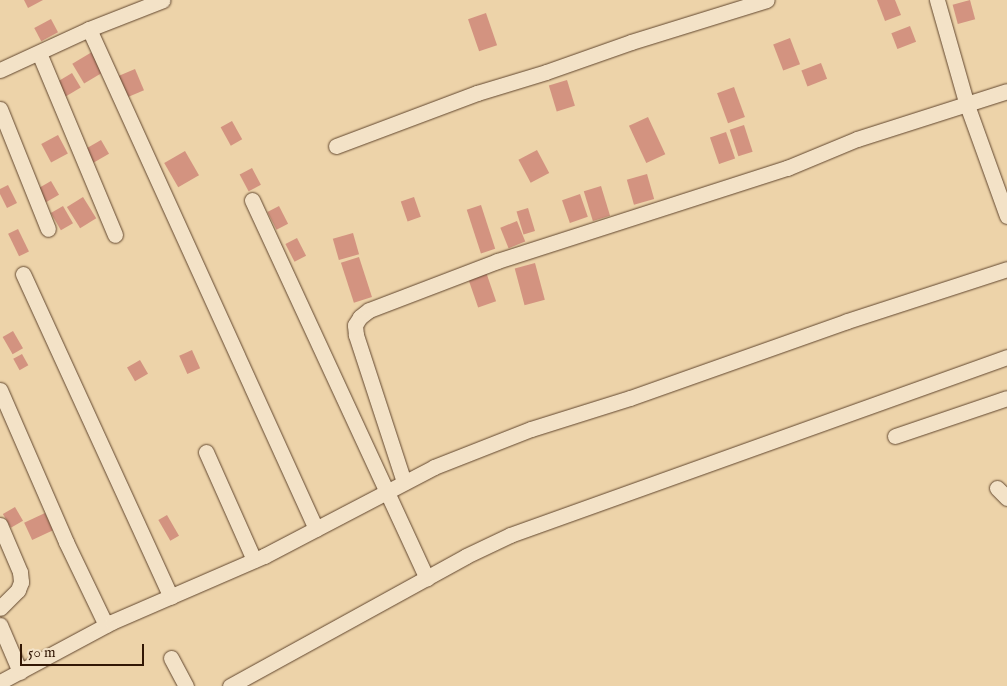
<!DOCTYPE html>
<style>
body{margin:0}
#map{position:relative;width:1007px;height:686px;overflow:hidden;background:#edd3a9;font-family:"IM FELL English",serif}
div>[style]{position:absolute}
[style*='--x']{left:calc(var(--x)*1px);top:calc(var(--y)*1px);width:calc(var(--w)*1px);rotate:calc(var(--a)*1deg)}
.building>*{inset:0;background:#d39380;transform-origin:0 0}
.roads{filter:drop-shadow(0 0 1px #61462e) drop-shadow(0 0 1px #61462e)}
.street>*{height:15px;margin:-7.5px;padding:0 7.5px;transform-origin:7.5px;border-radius:7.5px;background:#f3e2c7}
span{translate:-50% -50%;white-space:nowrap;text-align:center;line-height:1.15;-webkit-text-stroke:5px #f3e2c7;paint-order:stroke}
.scale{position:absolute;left:20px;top:644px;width:124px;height:22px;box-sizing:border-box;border:2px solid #321705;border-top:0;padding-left:6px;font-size:15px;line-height:18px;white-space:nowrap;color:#321705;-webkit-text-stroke:4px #f3e2c7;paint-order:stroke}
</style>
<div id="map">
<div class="building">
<i style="clip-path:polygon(24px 0,43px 0,28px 8px)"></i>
<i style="clip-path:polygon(877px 0,895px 0,901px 15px,885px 21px)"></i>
<i style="left:970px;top:0;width:20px;height:18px;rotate:75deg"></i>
<i style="left:486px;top:13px;width:34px;height:19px;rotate:71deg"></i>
<i style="left:51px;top:19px;width:15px;height:19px;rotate:62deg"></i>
<i style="left:910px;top:26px;width:17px;height:20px;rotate:69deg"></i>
<i style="left:790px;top:38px;width:28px;height:18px;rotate:69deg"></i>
<i style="left:92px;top:52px;width:23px;height:23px;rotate:59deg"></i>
<i style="left:821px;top:63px;width:17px;height:21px;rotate:69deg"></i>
<i style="left:135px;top:69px;width:23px;height:18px;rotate:67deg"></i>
<i style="left:72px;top:73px;width:17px;height:20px;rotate:59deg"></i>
<i style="left:567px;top:80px;width:27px;height:19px;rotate:73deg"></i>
<i style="left:734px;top:87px;width:32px;height:18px;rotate:70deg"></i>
<i style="left:648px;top:117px;width:41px;height:21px;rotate:65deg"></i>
<i style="left:232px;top:121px;width:21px;height:13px;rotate:61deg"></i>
<i style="left:744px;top:125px;width:28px;height:15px;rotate:72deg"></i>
<i style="left:726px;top:132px;width:28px;height:17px;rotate:71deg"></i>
<i style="left:58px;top:135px;width:21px;height:19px;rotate:62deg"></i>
<i style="left:101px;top:140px;width:16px;height:22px;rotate:60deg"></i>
<i style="left:537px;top:150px;width:26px;height:21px;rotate:62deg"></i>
<i style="left:185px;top:151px;width:28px;height:24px;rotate:60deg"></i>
<i style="left:252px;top:168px;width:19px;height:14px;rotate:62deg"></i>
<i style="left:647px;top:174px;width:26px;height:21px;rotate:74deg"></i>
<i style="left:51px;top:181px;width:16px;height:18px;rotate:60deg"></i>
<i style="clip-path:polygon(8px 185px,17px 203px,7px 208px,0 194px,0 189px)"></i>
<i style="left:601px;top:186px;width:31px;height:18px;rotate:73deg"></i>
<i style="left:580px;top:194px;width:24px;height:19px;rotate:71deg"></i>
<i style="left:83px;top:197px;width:25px;height:19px;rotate:58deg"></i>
<i style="left:414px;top:197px;width:21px;height:14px;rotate:71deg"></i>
<i style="left:481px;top:205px;width:46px;height:15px;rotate:72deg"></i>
<i style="left:63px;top:206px;width:20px;height:14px;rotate:60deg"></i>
<i style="left:279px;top:206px;width:20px;height:13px;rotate:63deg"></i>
<i style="left:528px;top:208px;width:24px;height:12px;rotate:73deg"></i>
<i style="left:517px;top:221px;width:22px;height:18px;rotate:68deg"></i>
<i style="left:18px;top:229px;width:25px;height:11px;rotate:64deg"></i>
<i style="left:353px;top:233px;width:22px;height:21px;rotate:74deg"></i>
<i style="left:297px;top:238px;width:20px;height:13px;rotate:63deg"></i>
<i style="left:359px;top:257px;width:42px;height:19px;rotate:72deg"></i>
<i style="left:535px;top:263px;width:38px;height:21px;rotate:75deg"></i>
<i style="left:486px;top:272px;width:31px;height:19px;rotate:71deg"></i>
<i style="left:13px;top:331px;width:20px;height:12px;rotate:60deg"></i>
<i style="left:192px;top:350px;width:20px;height:14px;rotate:66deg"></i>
<i style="left:22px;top:354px;width:13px;height:10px;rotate:61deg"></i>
<i style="left:140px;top:360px;width:16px;height:15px;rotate:60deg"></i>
<i style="left:15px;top:507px;width:16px;height:14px;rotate:60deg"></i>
<i style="left:45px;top:513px;width:19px;height:23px;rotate:65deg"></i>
<i style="left:167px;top:515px;width:24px;height:10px;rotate:60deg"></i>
</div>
<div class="roads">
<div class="street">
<i style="--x:937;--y:0;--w:109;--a:74.1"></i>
<i style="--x:967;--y:105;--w:118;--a:70.2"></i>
<i style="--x:89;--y:29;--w:79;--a:-21.4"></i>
<i style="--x:39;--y:53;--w:197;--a:67.3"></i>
<i style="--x:0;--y:70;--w:98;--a:-24.7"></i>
<i style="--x:89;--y:29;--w:549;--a:65.58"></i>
<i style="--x:0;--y:109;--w:129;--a:68.2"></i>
<i style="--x:336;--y:146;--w:151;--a:-20.6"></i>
<i style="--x:477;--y:93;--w:72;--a:-16.9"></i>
<i style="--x:546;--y:72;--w:90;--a:-19.4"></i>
<i style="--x:631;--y:42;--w:142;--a:-17.2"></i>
<i style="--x:252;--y:200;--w:417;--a:65.2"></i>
<i style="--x:23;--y:274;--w:355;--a:65.4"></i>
<i style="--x:0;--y:390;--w:166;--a:66.5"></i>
<i style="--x:66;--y:542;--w:92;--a:64.3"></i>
<i style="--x:895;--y:436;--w:118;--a:-18.7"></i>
<i style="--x:206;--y:452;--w:118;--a:66"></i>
<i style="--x:404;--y:482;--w:155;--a:-108.1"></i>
<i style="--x:356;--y:335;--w:10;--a:-96"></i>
<i style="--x:355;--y:325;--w:9;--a:-58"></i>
<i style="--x:360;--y:317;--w:11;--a:-38"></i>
<i style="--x:369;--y:310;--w:137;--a:-20.9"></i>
<i style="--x:497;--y:261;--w:305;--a:-17.8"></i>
<i style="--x:787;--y:168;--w:76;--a:-22.5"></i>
<i style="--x:857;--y:139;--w:157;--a:-17.7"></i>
<i style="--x:997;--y:488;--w:14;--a:45"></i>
<i style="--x:0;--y:525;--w:51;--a:66.9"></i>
<i style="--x:20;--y:572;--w:10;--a:84"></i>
<i style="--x:21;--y:582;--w:9;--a:111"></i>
<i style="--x:18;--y:590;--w:25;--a:135"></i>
<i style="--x:0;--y:625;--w:51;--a:66.9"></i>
<i style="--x:171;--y:658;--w:32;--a:62"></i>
<i style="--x:0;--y:682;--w:127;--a:-28.2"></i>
<i style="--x:112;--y:622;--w:166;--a:-23.5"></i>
<i style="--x:264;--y:556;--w:192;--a:-27.6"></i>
<i style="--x:434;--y:467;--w:104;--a:-21.4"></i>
<i style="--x:531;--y:429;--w:104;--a:-17.4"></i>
<i style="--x:630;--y:398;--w:230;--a:-19.5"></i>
<i style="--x:847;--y:321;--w:168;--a:-18"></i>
<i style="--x:230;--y:686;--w:269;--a:-28.8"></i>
<i style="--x:466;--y:556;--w:49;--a:-25.5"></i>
<i style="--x:510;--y:535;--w:528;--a:-19.7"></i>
</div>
</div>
<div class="scale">50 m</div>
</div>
